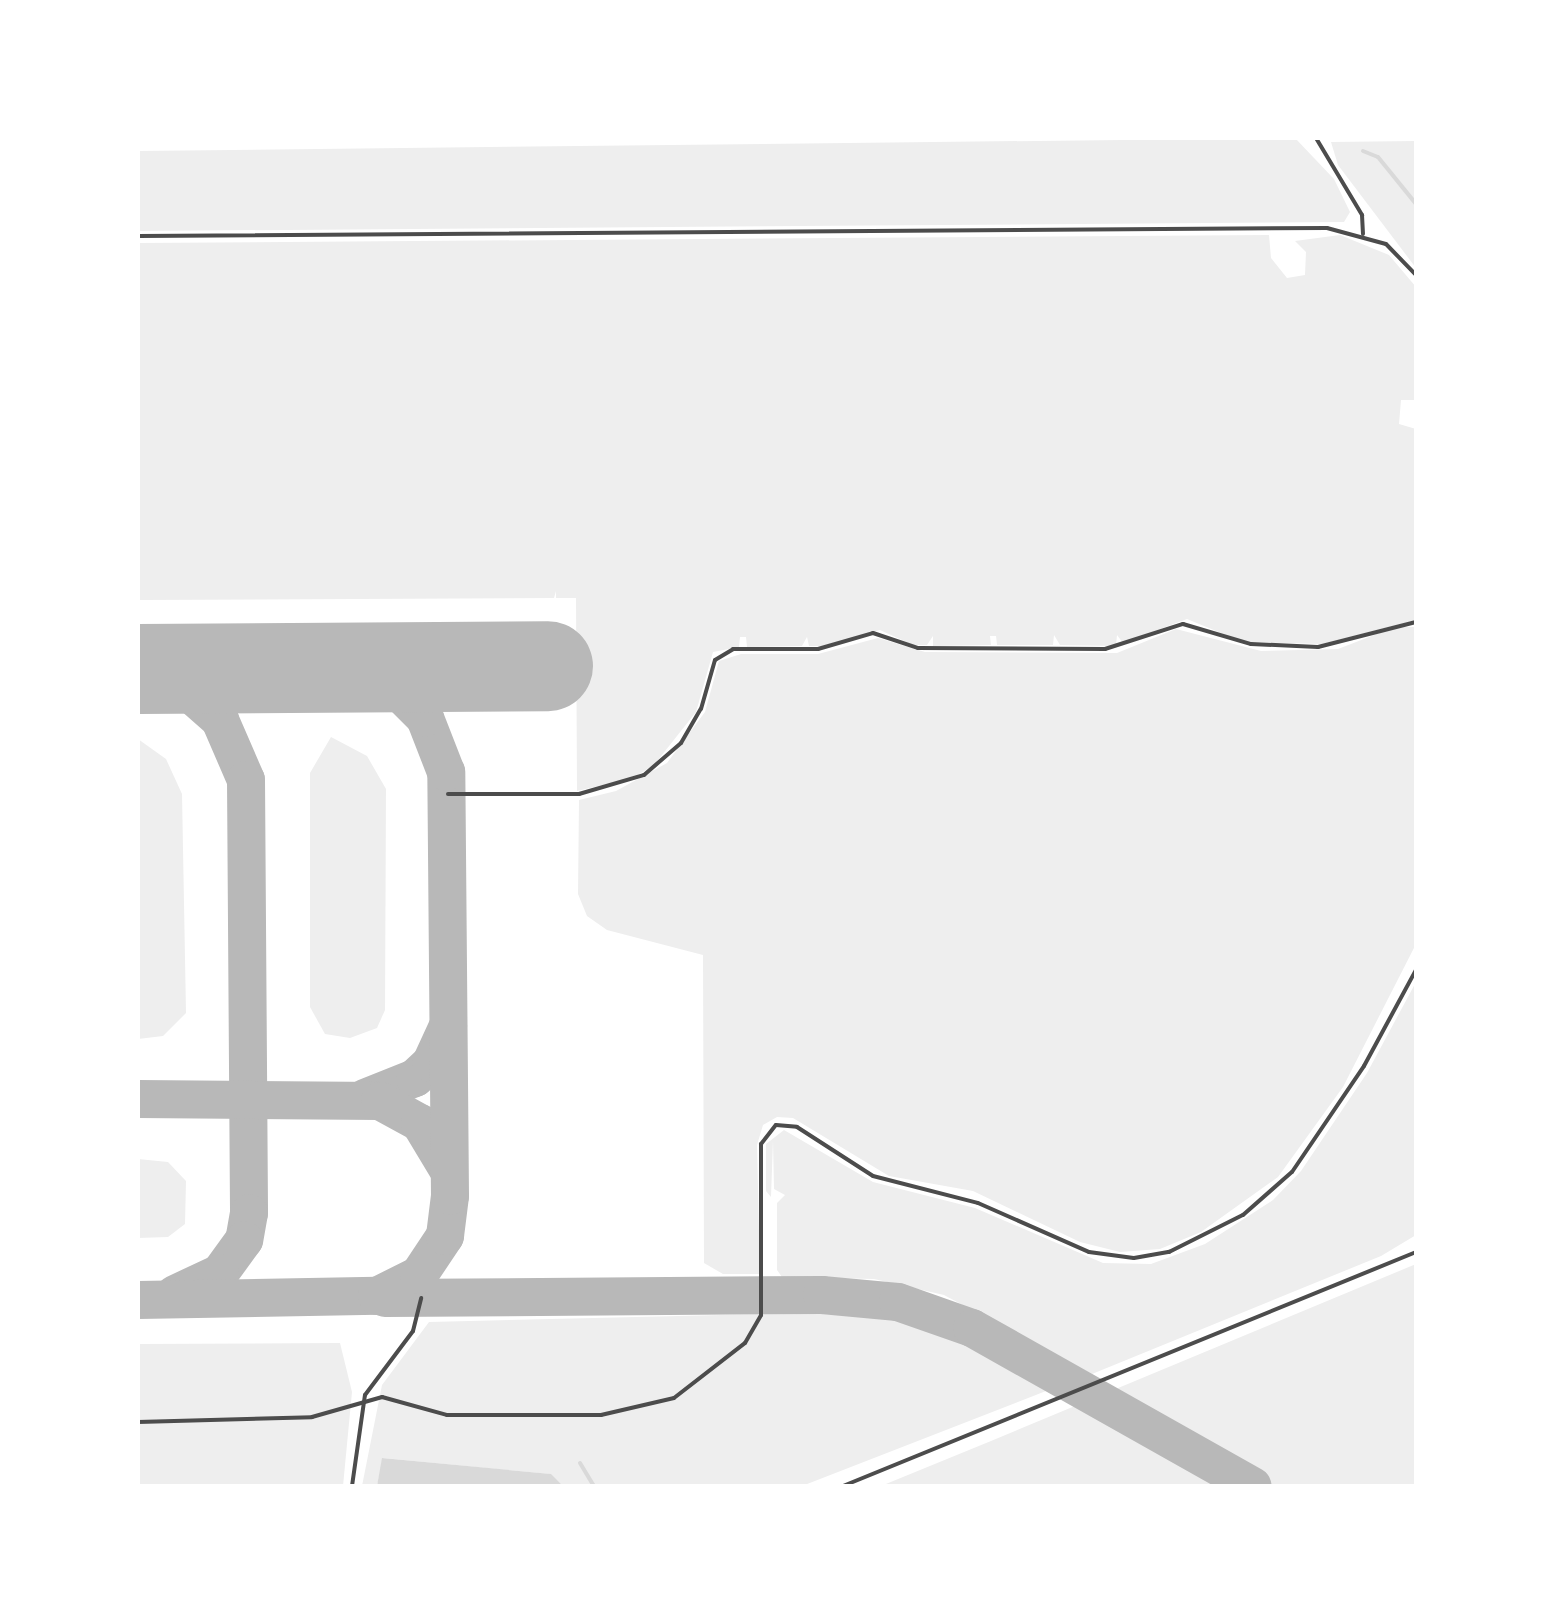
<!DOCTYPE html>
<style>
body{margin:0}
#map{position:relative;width:1554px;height:1624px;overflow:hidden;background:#fff;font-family:Signika,sans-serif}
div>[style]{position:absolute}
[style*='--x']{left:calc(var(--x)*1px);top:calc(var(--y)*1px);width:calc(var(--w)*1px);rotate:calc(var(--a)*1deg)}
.green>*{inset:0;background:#eee}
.water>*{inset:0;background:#d9d9d9}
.stream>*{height:4px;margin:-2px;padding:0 2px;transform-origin:2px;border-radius:2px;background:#d9d9d9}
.taxiway>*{height:38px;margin:-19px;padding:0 19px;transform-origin:19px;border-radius:19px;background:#b8b8b8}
.runway>*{height:90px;margin:-45px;padding:0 45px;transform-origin:45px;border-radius:45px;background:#b8b8b8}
.service>*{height:4px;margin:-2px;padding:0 2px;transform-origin:2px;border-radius:2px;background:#4c4c4c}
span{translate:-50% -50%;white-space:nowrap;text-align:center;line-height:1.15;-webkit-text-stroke:9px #fff;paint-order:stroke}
.frame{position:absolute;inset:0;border:140px solid #fff;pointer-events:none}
</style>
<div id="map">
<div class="green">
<i style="clip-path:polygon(1295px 138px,1334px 179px,1350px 212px,1344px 222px,138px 231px,138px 151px)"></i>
<i style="clip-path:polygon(1416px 141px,1416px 268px,1338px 165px,1331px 142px)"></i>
<i style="clip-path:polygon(1269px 235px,1271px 258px,1287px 278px,1305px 275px,1306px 252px,1295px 241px,1340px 235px,1389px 255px,1416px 287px,1416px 400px,1401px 400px,1399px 424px,1416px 429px,1416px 620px,1322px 644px,1243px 642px,1187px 619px,1123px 643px,1117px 635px,1116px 646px,1060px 645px,1054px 635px,1053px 645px,997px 645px,996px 636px,990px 636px,991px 645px,933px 646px,933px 636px,927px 645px,913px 645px,880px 630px,822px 646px,809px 646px,807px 637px,802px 646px,747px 647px,746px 637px,740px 637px,739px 647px,713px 652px,696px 712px,654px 765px,633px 778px,577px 791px,576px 598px,556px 598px,556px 591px,554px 598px,138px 600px,138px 243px)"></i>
<i style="clip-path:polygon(1395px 627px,1416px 627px,1416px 944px,1343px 1087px,1278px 1177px,1201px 1232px,1160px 1249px,1120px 1252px,1080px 1242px,973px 1191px,889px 1176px,793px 1118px,777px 1117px,763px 1125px,757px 1145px,760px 1274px,723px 1274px,704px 1263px,703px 955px,607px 930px,587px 916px,578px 894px,579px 800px,616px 791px,667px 763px,705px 712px,719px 661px,741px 654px,818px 654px,878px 638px,925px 652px,1117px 653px,1176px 629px,1261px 651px,1338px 649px)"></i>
<i style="clip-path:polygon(331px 737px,367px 756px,386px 789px,385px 1010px,377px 1028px,350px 1038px,325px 1034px,310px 1007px,310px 773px)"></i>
<i style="clip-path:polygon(138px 739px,166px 759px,182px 794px,186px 1013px,163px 1036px,138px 1039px)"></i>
<i style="clip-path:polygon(1416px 982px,1416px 1235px,1381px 1256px,1092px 1374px,944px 1295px,874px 1279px,782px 1277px,777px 1270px,777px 1203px,785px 1195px,774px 1189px,773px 1140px,771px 1197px,766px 1191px,766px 1144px,784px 1130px,873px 1182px,975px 1208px,1103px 1263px,1151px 1264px,1205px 1244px,1273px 1200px,1301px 1171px,1367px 1073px)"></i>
<i style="clip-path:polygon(138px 1159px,168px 1162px,186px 1181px,185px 1224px,168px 1237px,138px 1238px)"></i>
<i style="clip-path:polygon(1416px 1264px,1416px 1486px,881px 1486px,991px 1441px)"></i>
<i style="clip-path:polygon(805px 1313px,888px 1318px,959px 1341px,1046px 1391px,802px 1486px,563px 1486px,550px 1474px,383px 1458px,377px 1486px,362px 1486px,382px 1385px,429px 1322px)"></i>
<i style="clip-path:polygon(340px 1343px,352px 1392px,343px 1486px,138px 1486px,138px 1344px)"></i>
</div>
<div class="water">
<i style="clip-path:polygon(382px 1458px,551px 1474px,563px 1486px,377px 1486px)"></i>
</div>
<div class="stream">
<i style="--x:1363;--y:151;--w:16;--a:22"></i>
<i style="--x:1378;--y:157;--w:60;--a:51"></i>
<i style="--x:580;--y:1463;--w:27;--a:59"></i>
</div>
<div class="taxiway">
<i style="--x:138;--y:673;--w:50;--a:18.8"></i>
<i style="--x:185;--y:689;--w:47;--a:41.5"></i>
<i style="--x:220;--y:720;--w:65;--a:66.6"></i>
<i style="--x:246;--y:780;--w:433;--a:89.6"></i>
<i style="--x:249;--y:1213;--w:27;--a:100"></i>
<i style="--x:244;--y:1240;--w:41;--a:126"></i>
<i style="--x:220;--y:1273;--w:50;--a:155"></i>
<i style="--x:365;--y:1098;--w:54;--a:-21.8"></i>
<i style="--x:415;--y:1078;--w:22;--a:-43"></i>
<i style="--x:431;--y:1063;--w:41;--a:-65.3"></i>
<i style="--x:138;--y:1099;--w:242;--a:0.5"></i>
<i style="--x:380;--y:1101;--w:46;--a:28.8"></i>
<i style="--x:420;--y:1123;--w:52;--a:59"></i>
<i style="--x:385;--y:1298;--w:437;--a:-0.4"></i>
<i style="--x:822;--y:1295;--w:76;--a:5.3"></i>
<i style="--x:898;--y:1302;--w:78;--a:19.4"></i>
<i style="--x:972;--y:1328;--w:322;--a:29.4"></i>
<i style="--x:138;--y:1300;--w:239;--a:-1"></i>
<i style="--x:377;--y:1296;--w:47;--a:-26.6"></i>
<i style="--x:419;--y:1275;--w:47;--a:-56.3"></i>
<i style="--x:445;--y:1236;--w:40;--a:-82.9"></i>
<i style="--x:450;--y:1196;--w:424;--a:-90.5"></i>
<i style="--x:446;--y:772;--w:58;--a:-111.3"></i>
<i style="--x:425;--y:718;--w:42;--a:-135"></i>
<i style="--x:395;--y:688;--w:45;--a:-152.3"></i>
</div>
<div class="runway">
<i style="--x:138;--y:669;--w:410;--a:-0.4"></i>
</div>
<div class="service">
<i style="--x:1316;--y:138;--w:90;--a:59.1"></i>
<i style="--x:1362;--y:215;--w:19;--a:87"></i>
<i style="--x:138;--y:236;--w:1189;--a:-0.39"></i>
<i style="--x:1327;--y:228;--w:61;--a:15.2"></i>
<i style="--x:1386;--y:244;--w:43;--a:45.9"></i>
<i style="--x:448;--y:794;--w:131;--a:0"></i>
<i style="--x:579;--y:794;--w:68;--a:-16.3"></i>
<i style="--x:644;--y:775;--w:49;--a:-40.9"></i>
<i style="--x:681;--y:743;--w:39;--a:-60"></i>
<i style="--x:701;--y:709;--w:51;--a:-74.1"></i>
<i style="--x:715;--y:660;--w:21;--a:-31"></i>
<i style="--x:733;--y:649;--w:85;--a:0"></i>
<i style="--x:818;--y:649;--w:57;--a:-16.2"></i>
<i style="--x:873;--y:633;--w:47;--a:18.4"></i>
<i style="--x:918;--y:648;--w:187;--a:0.3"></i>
<i style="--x:1105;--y:649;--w:82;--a:-17.8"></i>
<i style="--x:1183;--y:624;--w:71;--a:16.4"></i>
<i style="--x:1251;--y:644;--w:67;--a:2.6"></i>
<i style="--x:1318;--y:647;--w:101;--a:-14.3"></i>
<i style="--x:138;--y:1422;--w:174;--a:-1.6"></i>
<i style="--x:312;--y:1417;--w:73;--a:-15.9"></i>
<i style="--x:382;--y:1397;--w:67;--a:15.5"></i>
<i style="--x:447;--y:1415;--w:154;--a:0"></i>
<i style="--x:601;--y:1415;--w:75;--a:-13.1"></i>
<i style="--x:674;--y:1398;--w:90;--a:-37.8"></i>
<i style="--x:745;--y:1343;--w:32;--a:-60"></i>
<i style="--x:761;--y:1315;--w:171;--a:-90"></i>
<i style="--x:761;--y:1144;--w:24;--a:-52"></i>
<i style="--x:776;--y:1125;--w:21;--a:5"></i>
<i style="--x:797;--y:1127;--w:90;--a:32.8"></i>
<i style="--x:873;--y:1176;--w:108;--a:14.4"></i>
<i style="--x:978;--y:1203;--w:121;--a:23.8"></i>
<i style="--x:1089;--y:1252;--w:45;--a:7.6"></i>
<i style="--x:1134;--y:1258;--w:36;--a:-10"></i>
<i style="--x:1169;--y:1252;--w:83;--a:-26.6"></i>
<i style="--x:1243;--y:1215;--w:65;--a:-41.3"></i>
<i style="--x:1292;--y:1172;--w:128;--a:-55.8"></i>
<i style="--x:1364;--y:1066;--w:109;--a:-61.6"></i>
<i style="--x:352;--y:1486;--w:92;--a:-81.9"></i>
<i style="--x:365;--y:1395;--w:80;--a:-53.1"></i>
<i style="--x:413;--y:1331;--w:34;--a:-76"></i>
<i style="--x:843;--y:1486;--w:619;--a:-22.21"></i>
</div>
<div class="frame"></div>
</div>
